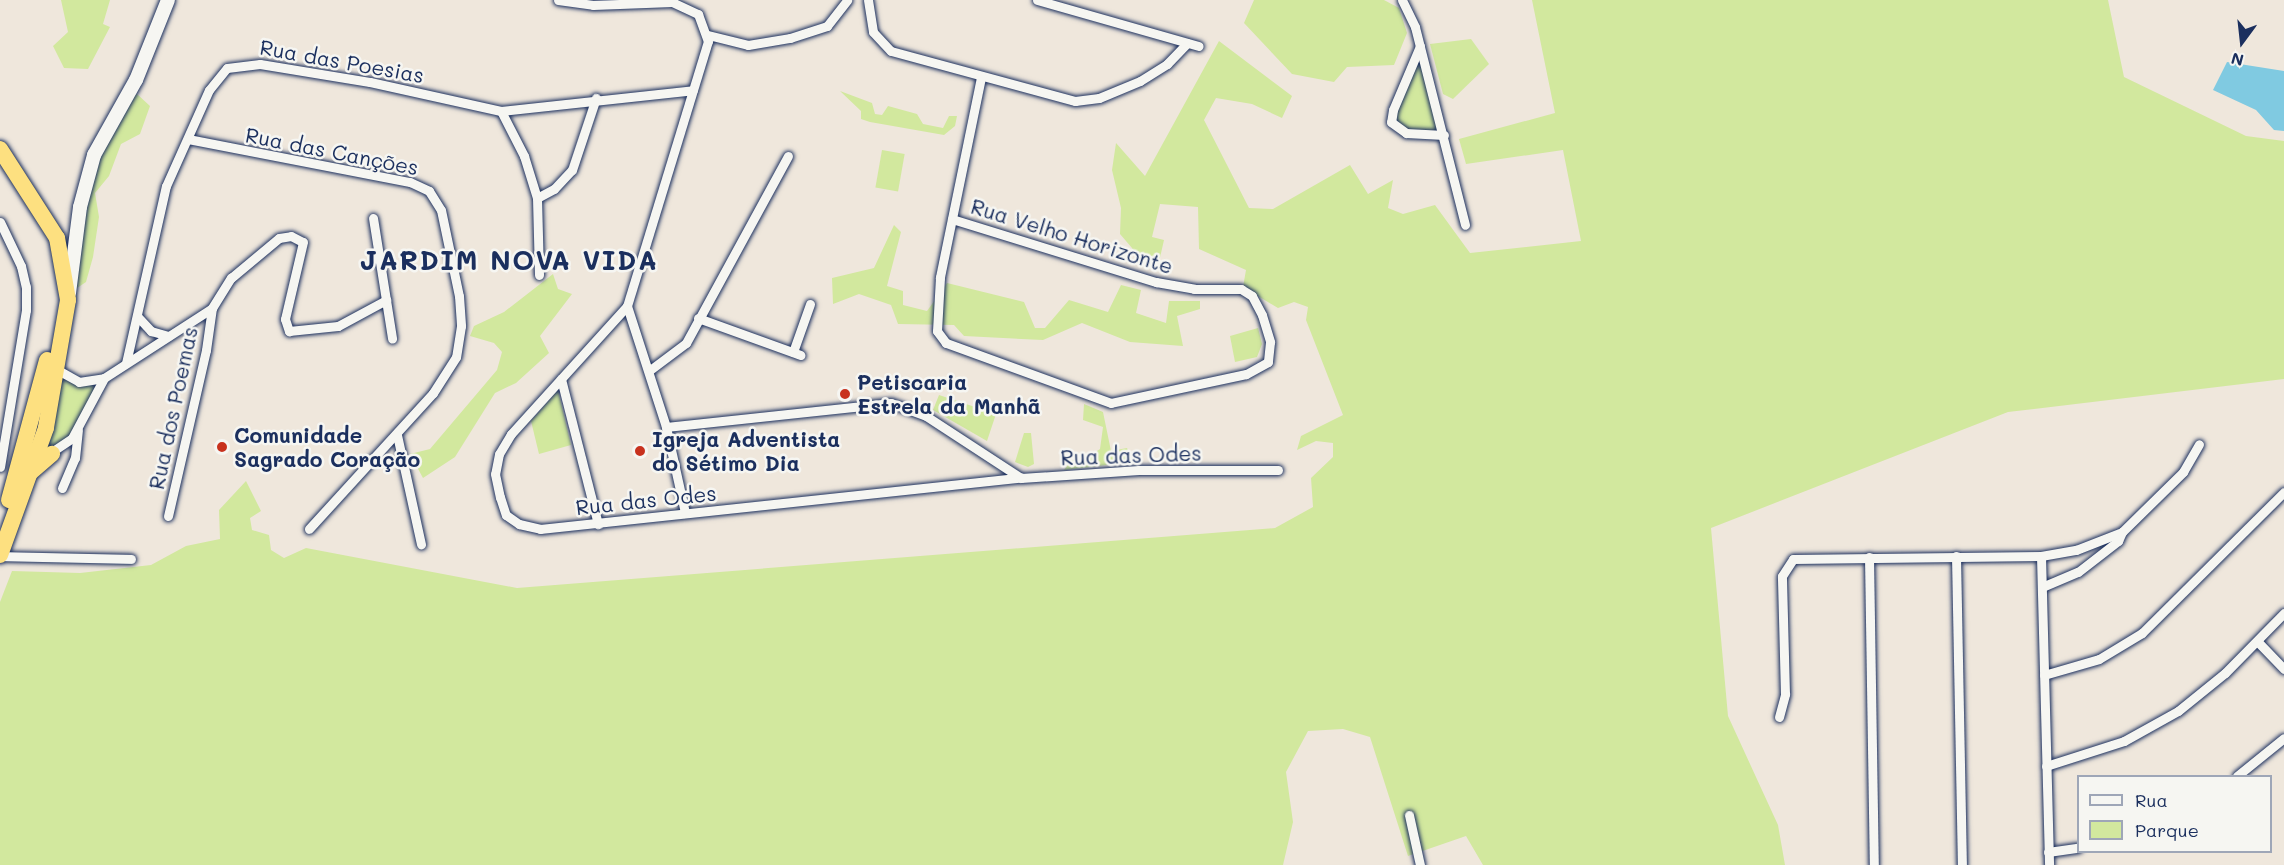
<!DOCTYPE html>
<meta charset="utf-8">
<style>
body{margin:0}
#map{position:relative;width:2284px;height:865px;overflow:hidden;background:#efe7dc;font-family:Mali,sans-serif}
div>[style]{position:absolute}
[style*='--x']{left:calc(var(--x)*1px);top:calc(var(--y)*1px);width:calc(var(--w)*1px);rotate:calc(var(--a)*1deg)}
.green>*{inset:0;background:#d2e89e;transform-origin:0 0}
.water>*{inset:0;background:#80cae1}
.roads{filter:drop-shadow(0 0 2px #1b2f5e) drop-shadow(0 0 2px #1b2f5e)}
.street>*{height:9px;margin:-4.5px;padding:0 4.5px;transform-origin:4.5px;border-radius:4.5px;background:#f6f6f2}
.secondary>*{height:14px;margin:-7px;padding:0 7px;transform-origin:7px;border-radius:7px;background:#f6f6f2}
.highway>*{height:16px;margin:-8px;padding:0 8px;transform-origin:8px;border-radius:8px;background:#fde080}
.dots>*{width:16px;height:16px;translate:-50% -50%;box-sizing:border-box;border:3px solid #f6f6f2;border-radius:50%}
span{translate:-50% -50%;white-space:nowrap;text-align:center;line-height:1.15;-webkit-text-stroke:5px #f6f6f2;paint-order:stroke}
.street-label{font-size:21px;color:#1b2f5e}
.poi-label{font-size:21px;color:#1b2f5e;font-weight:700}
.left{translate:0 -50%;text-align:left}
.district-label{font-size:27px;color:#1b2f5e;font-weight:700;letter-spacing:1.5px}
.legend{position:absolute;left:2077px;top:775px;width:195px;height:78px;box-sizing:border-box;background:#f6f6f2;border:2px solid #9ea6b7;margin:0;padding:8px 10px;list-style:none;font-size:18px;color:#1b2f5e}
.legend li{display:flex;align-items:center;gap:12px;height:30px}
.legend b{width:30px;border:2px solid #9ea6b7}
.north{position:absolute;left:2212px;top:12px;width:60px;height:60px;-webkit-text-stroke:4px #f6f6f2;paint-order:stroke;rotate:195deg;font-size:16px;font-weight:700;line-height:24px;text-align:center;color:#1b2f5e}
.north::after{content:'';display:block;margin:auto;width:21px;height:27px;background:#1b2f5e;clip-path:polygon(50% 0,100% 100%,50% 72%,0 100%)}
</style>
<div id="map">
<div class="green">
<i style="clip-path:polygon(61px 0,110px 0,103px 24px,110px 27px,88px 69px,64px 68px,53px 46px,68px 32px)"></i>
<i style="clip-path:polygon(1254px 0,1384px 0,1399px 8px,1407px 33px,1394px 65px,1347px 67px,1334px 82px,1292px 74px,1244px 23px)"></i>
<i style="clip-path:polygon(1532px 0,2108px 0,2124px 77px,2246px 136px,2284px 141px,2284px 379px,2008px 412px,1711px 528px,1728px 716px,1778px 825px,1785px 865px,1483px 865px,1466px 836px,1408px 856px,1370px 737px,1343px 729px,1308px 731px,1286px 772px,1293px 822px,1283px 865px,0 865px,0 602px,12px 571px,80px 573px,151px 565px,186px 546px,220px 539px,219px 510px,246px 481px,261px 511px,250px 518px,252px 530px,269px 535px,271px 550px,284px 558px,306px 548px,517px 588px,1275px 528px,1313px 507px,1311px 478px,1333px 457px,1333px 443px,1316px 441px,1297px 450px,1301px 436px,1343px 415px,1306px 320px,1308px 307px,1294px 302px,1278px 308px,1243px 287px,1246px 270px,1199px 249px,1198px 207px,1160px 204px,1152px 237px,1164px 240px,1159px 262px,1138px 255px,1120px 234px,1121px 208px,1112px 170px,1116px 143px,1145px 176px,1219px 41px,1292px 96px,1282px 118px,1252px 104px,1216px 98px,1204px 120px,1249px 208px,1273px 209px,1350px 165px,1368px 194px,1393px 180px,1388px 208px,1403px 214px,1435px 205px,1470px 253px,1581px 241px,1563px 150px,1466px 164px,1459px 139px,1555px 113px)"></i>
<i style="clip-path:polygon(1471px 39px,1489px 64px,1453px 99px,1443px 94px,1430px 44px)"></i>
<i style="clip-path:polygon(1420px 46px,1444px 135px,1415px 134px,1391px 118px)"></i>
<i style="clip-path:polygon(840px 91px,872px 103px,875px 114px,882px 115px,888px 106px,917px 114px,923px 124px,943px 128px,949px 116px,957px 116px,955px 126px,944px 135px,870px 122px,861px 119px,861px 111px)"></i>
<i style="clip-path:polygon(137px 94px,150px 106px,140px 134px,121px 144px,109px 176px,95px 193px,99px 217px,93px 257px,86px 282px,77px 288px,80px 233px,94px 165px,129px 99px)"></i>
<i style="left:882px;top:150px;width:23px;height:38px;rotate:10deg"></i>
<i style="clip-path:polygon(894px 225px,901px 232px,887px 286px,903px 291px,903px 305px,927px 311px,947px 283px,1024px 302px,1035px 328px,1045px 328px,1069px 300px,1108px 312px,1121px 285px,1141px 290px,1136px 313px,1166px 323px,1169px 301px,1200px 301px,1200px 309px,1177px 316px,1183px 346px,1130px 342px,1082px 323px,1043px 340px,964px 336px,954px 325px,898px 324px,891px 305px,859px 294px,833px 304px,832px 278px,874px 268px)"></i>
<i style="clip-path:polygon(553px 274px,558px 289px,572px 294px,540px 336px,549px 353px,516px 383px,495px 393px,455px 457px,423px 478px,410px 454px,430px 449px,497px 370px,502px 352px,494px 343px,470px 336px,474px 326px,504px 312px)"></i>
<i style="clip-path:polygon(1258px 328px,1262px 344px,1257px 357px,1235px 362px,1230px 336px)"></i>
<i style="clip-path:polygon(56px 369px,79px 382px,104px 378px,72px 438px,38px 452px)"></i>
<i style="clip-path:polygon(558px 390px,571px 445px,539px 454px,531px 421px)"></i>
<i style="clip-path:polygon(939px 395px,996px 414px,987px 441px,933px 410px)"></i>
<i style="clip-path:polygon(1084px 404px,1103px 412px,1111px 451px,1127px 448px,1133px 462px,1064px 470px,1072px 460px,1084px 460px,1100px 449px,1103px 427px,1083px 420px)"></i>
<i style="clip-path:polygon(1024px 433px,1031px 433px,1034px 464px,1028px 467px,1015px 462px)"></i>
</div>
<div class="water">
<i style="clip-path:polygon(2227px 62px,2284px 71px,2284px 131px,2274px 130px,2256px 110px,2213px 90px)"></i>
</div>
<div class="roads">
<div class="street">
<i style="--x:558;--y:0;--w:35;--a:8"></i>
<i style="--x:593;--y:5;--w:79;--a:-2.2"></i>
<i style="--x:672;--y:2;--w:29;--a:25"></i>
<i style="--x:698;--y:14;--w:29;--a:70"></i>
<i style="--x:708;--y:41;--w:277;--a:107"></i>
<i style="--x:627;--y:306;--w:173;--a:132.2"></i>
<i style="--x:511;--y:434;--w:23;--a:121"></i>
<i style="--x:499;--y:454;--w:20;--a:101"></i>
<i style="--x:495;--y:474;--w:24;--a:78"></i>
<i style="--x:500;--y:497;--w:19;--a:72"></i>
<i style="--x:506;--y:515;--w:16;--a:35"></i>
<i style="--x:519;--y:524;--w:22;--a:13"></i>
<i style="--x:540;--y:529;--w:484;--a:-6.1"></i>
<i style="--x:1021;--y:478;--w:118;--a:-3.9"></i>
<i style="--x:1139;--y:470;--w:139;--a:0"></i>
<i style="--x:868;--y:0;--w:32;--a:81"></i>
<i style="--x:873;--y:32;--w:26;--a:47"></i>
<i style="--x:891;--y:51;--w:191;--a:15.2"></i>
<i style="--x:1075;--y:101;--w:24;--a:-7"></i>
<i style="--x:1099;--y:98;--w:44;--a:-22.5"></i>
<i style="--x:1140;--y:81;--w:32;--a:-32"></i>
<i style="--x:1167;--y:64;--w:29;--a:-46"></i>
<i style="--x:1037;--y:0;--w:168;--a:15.9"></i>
<i style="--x:1402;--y:0;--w:30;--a:64"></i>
<i style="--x:1415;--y:27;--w:204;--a:75.8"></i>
<i style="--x:708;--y:35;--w:41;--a:14"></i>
<i style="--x:748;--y:45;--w:43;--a:-9.5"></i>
<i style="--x:790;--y:38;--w:39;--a:-18"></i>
<i style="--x:827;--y:26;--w:33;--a:-52"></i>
<i style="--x:1420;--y:46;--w:69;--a:112.9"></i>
<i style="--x:1393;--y:110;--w:12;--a:99"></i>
<i style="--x:1391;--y:122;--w:19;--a:36"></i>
<i style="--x:1406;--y:133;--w:38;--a:3"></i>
<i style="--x:501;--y:111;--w:51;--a:62.9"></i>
<i style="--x:524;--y:156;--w:44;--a:72.8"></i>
<i style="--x:537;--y:198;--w:77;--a:88.5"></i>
<i style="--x:188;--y:139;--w:226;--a:11"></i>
<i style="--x:410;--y:182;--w:21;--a:25"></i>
<i style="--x:429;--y:191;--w:22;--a:58"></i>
<i style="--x:441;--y:210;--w:88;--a:78.2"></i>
<i style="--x:459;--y:296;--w:30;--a:86"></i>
<i style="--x:461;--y:326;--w:31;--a:99"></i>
<i style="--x:456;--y:357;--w:43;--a:122.6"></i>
<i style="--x:433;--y:393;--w:184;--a:132.4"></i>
<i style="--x:537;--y:198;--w:19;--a:-28"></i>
<i style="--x:554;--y:189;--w:26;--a:-47"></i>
<i style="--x:572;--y:170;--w:76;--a:-71.6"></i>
<i style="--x:952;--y:219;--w:214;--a:17.2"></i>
<i style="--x:1156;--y:282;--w:39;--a:10"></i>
<i style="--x:1194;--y:289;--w:47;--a:0"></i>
<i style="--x:1241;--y:289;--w:13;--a:32"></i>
<i style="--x:1252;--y:296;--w:21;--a:62"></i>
<i style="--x:1262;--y:315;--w:28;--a:73"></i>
<i style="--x:1270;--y:342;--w:20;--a:96"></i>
<i style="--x:1268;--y:362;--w:25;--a:151"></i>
<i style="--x:1246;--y:374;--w:138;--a:167.9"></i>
<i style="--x:1111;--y:403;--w:176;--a:-160"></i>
<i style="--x:946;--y:343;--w:15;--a:-127"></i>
<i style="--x:937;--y:331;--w:54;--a:-86.8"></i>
<i style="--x:940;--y:277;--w:204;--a:-78.4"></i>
<i style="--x:0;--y:222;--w:49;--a:64.5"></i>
<i style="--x:21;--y:266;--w:22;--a:77"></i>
<i style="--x:26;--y:287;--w:23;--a:90"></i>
<i style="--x:26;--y:310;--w:159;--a:99.4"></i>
<i style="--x:386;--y:300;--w:39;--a:81"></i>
<i style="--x:627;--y:306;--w:127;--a:72.1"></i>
<i style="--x:666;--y:427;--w:88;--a:77.5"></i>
<i style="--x:137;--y:316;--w:21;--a:47"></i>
<i style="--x:151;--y:331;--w:18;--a:16"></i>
<i style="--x:698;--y:318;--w:109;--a:19.9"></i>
<i style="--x:793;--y:352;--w:51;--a:-70.5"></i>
<i style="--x:126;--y:363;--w:181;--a:-77.3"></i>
<i style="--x:166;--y:186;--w:105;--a:-65.9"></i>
<i style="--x:209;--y:90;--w:28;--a:-51"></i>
<i style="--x:227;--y:68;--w:33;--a:-7"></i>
<i style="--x:260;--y:64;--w:111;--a:9.3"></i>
<i style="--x:370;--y:82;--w:134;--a:12.5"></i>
<i style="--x:501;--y:111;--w:193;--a:-6.2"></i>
<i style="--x:56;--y:369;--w:26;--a:29"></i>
<i style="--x:79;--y:382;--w:25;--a:-9"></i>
<i style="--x:650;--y:370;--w:45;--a:-36.9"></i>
<i style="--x:686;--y:343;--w:213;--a:-61.4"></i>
<i style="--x:561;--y:379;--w:150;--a:75.7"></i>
<i style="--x:666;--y:427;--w:226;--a:-6.1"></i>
<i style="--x:891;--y:403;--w:37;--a:20"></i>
<i style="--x:926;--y:416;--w:113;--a:33.1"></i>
<i style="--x:397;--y:435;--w:112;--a:77.6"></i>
<i style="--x:50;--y:453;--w:27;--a:-34"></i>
<i style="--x:72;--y:438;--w:68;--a:-61.9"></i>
<i style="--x:104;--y:378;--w:129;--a:-32.9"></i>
<i style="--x:212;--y:308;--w:36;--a:-58"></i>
<i style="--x:231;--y:278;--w:62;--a:-39.8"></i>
<i style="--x:279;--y:238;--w:12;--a:-9"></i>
<i style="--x:291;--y:236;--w:13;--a:27"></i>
<i style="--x:303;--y:242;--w:79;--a:103.2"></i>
<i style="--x:285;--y:319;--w:13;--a:72"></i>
<i style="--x:289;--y:331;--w:49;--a:-5.8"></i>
<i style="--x:338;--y:326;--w:55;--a:-28.4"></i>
<i style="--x:386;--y:300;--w:83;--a:-99"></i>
<i style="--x:62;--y:488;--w:33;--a:-67"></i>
<i style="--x:75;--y:458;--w:28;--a:-84"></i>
<i style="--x:168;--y:516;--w:170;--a:-77.1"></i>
<i style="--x:206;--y:350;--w:42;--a:-81.9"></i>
<i style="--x:0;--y:556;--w:131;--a:1.3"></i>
<i style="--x:1956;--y:556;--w:309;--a:88.9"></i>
<i style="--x:2041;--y:556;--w:309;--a:88.5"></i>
<i style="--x:1869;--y:557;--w:308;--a:89.1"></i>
<i style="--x:2042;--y:587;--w:39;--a:-23"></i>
<i style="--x:2078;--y:572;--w:51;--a:-37.8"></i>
<i style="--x:2118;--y:541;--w:10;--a:-66"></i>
<i style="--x:2122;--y:532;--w:86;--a:-44.5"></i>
<i style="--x:2183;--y:472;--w:32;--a:-60"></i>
<i style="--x:2257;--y:641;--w:39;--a:46"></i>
<i style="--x:2044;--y:675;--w:57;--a:-16.2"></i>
<i style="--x:2099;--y:659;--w:50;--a:-31.2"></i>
<i style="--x:2142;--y:633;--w:200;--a:-44.8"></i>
<i style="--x:1779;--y:717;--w:24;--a:-75"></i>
<i style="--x:1785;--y:694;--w:118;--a:-91.5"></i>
<i style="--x:1782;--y:576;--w:20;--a:-57"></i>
<i style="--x:1793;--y:559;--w:248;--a:-0.7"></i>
<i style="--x:2041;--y:556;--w:36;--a:-10"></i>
<i style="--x:2076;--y:550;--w:49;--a:-21.4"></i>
<i style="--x:2046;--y:766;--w:82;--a:-17.8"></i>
<i style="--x:2124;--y:741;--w:62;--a:-29.1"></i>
<i style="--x:2178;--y:711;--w:60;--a:-39"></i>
<i style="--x:2225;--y:673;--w:84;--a:-45.5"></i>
<i style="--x:2237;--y:776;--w:60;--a:-39"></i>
<i style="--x:1409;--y:815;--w:51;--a:77.6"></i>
<i style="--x:2048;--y:852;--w:30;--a:-8"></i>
</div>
<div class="secondary">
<i style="--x:69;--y:293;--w:87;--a:-82.7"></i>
<i style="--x:80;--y:207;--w:54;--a:-74.9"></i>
<i style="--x:94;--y:155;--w:86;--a:-60.8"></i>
<i style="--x:136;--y:80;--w:86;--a:-68.2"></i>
</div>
<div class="highway">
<i style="--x:0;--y:149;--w:106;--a:57.4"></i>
<i style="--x:57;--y:238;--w:63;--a:79.9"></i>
<i style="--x:68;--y:300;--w:130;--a:99.8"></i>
<i style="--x:46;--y:428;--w:135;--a:109.9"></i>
<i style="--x:31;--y:472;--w:28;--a:-41"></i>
<i style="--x:9;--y:500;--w:145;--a:-74.8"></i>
</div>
</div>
<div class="dots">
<i style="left:845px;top:394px;background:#c8321e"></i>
<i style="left:222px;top:447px;background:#c8321e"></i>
<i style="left:640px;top:451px;background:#c8321e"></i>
</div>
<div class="street-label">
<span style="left:342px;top:61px;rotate:10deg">Rua das Poesias</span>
<span style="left:332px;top:151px;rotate:11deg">Rua das Canções</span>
<span style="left:1072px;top:236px;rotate:17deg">Rua Velho Horizonte</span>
<span style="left:173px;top:408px;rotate:-78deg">Rua dos Poemas</span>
<span style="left:1131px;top:455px;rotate:-2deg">Rua das Odes</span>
<span style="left:646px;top:500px;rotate:-6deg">Rua das Odes</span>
</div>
<div class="poi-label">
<span class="left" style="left:857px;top:394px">Petiscaria<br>Estrela da Manhã</span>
<span class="left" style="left:234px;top:447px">Comunidade<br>Sagrado Coração</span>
<span class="left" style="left:652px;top:451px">Igreja Adventista<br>do Sétimo Dia</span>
</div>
<div class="district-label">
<span style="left:509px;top:260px">JARDIM NOVA VIDA</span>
</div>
<ul class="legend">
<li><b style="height:8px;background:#f6f6f2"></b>Rua</li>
<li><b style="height:16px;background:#d2e89e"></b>Parque</li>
</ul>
<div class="north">N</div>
</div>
